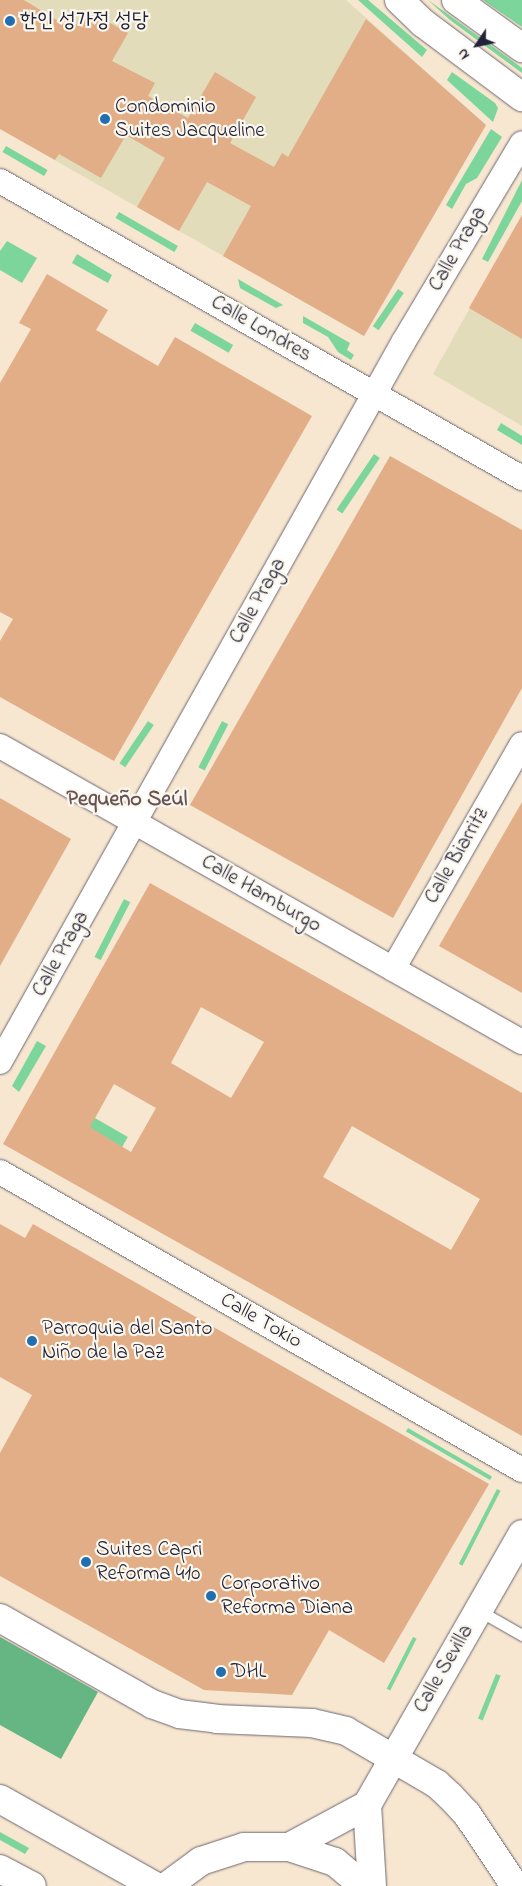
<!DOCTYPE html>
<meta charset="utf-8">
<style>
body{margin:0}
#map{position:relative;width:522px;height:1886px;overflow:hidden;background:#f7e6d0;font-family:"Indie Flower","Poor Story",sans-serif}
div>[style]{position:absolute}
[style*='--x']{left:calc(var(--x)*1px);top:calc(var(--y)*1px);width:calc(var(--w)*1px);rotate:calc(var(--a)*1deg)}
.built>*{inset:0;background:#e2dcba}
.green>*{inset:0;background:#7cd59b;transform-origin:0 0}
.forest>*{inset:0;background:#65b683}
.building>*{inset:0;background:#e1ae87}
.roads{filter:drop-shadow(0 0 1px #6d676f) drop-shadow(0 0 1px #6d676f)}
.service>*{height:11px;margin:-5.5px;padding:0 5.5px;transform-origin:5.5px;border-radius:5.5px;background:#fff}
.minor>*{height:24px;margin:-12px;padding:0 12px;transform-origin:12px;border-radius:12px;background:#fff}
.tertiary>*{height:28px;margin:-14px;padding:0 14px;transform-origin:14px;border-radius:14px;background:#fff}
.secondary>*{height:28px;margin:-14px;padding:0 14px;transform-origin:14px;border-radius:14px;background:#fff}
.primary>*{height:28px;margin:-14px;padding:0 14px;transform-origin:14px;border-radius:14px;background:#fff}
.dots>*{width:14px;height:14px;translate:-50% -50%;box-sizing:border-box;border:2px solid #fbf7ec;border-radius:50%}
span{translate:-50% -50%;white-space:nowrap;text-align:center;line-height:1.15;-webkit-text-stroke:4.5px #fbf7ec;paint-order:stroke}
.poi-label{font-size:21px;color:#22223b}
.left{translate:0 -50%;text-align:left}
.street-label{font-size:21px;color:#22223b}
.neighbourhood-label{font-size:22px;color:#655356;font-weight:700}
.north{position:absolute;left:452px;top:20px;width:50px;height:50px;-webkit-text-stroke:4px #fbf7ec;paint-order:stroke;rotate:236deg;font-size:14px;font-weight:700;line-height:20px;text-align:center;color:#22223b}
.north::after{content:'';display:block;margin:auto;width:18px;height:22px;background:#22223b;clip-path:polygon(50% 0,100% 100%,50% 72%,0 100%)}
</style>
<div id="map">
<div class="built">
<i style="clip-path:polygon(0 0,346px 0,486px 125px,364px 336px,0 129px)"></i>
<i style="clip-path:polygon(522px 215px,522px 426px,433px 374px)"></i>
</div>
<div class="green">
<i style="clip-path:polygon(358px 0,368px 0,427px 50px,422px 57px)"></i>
<i style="clip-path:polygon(428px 0,522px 68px,522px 73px,450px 20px)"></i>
<i style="clip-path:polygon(483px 0,522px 0,522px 27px)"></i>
<i style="clip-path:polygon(452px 72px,495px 103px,498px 108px,493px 122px,447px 80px)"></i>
<i style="clip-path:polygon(491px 129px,502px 137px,477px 178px,466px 184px,452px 209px,446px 205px)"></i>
<i style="left:6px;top:146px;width:48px;height:7px;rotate:30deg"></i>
<i style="clip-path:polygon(522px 180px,522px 201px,488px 262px,482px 259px)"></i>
<i style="left:119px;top:212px;width:68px;height:7px;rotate:30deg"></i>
<i style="clip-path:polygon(7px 241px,37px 258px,22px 283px,0 270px,0 251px)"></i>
<i style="clip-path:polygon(77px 254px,112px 275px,108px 283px,72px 263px)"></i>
<i style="clip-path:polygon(238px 279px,283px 305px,276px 308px,240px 288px)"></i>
<i style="left:398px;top:289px;width:7px;height:45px;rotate:34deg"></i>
<i style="clip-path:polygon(303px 316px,350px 343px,347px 350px,354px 355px,351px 360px,338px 352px,328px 337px,303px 323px)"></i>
<i style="left:195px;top:323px;width:44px;height:9px;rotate:30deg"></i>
<i style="clip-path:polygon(501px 423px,522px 436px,522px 445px,497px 430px)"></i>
<i style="left:374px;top:454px;width:7px;height:67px;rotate:34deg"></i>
<i style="left:148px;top:721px;width:7px;height:51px;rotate:34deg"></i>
<i style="left:222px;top:721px;width:7px;height:52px;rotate:27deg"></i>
<i style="left:124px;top:899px;width:7px;height:65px;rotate:27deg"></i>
<i style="clip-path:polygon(37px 1041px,46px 1046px,19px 1092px,12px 1086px)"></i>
<i style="left:88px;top:1114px;width:46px;height:38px;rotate:30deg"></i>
<i style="left:408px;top:1428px;width:97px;height:4px;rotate:30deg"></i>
<i style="left:497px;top:1489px;width:4px;height:84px;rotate:27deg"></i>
<i style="left:413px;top:1637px;width:4px;height:58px;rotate:27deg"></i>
<i style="left:496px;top:1674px;width:5px;height:48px;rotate:22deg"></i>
<i style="clip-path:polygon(0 1832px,29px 1848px,25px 1854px,0 1840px)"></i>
</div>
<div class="forest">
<i style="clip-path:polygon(0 1637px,98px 1692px,61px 1759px,0 1725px)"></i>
</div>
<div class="building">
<i style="clip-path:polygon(0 0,24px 0,73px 30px,85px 9px,128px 33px,112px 61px,155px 83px,148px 96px,188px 118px,215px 72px,256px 97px,230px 143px,274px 167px,282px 153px,288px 157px,366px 19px,486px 125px,364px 336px,223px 256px,251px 206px,207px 182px,179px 231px,137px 207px,165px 158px,126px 135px,101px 178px,59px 154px,55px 160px,0 129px)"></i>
<i style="clip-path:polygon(522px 215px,522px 339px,469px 308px)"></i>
<i style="clip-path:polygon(47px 274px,108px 310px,96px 330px,158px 366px,175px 337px,312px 416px,114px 761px,0 697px,0 641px,13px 619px,0 612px,0 383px,31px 329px,19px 323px)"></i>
<i style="clip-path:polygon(390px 456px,522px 530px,522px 688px,393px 918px,190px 805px)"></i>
<i style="clip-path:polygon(0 798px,71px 839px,0 966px)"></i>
<i style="clip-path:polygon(522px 802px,522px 993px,439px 946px)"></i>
<i style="clip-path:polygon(evenodd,150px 883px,522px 1093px,522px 1436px,3px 1144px,150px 883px,201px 1007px,264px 1042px,231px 1098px,171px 1063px,201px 1007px,150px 883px,114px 1084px,156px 1108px,131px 1152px,90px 1127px,114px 1084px,150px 883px,352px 1126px,480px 1199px,451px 1250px,323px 1177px,352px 1126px)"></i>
<i style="clip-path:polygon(0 1224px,25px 1238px,33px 1224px,489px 1484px,384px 1663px,329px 1630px,292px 1695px,204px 1690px,0 1576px,0 1453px,32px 1395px,0 1377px)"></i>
</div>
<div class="roads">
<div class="service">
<i style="--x:478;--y:1610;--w:51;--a:29.6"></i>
</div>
<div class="minor">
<i style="--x:0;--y:181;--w:601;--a:29.64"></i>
<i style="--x:0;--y:746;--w:600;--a:29.56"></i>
<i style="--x:393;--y:969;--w:259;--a:-60.2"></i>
<i style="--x:0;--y:1062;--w:826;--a:-60.74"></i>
<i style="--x:404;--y:341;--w:230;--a:-59.2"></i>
<i style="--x:0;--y:1172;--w:601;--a:29.72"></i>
</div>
<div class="tertiary">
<i style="--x:0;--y:1618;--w:175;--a:29.5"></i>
<i style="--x:152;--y:1704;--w:29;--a:20"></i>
<i style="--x:179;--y:1714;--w:38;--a:7"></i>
<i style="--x:217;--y:1719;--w:95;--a:2.4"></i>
<i style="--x:312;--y:1723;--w:35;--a:13"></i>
<i style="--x:346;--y:1731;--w:105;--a:30.2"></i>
<i style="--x:437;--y:1784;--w:18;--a:43"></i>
<i style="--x:450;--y:1796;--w:25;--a:47"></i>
<i style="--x:467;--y:1814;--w:87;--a:56.3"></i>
</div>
<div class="secondary">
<i style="--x:399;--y:0;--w:33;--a:44"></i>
<i style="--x:423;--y:23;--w:124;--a:36.8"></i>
<i style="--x:0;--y:1799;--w:178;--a:29.3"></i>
<i style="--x:0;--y:1869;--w:36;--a:28"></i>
</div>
<div class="primary">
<i style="--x:456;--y:0;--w:82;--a:36"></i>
<i style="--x:289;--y:1847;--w:89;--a:-28.3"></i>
<i style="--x:167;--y:1886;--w:42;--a:-36.3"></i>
<i style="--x:201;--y:1861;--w:45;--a:-18"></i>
<i style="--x:244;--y:1847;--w:45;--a:0"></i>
<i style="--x:289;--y:1847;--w:48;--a:18.1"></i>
<i style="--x:335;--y:1862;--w:38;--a:40"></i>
<i style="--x:372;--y:1886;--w:81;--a:-93.5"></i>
<i style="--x:367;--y:1805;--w:312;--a:-60.2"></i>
</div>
</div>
<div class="dots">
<i style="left:10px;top:21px;background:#1f6fb2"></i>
<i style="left:105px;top:119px;background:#1f6fb2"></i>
<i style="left:32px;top:1341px;background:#1f6fb2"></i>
<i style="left:86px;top:1562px;background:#1f6fb2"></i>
<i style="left:211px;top:1596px;background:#1f6fb2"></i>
<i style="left:221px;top:1672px;background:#1f6fb2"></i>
</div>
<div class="poi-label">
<span class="left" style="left:20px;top:21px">한인 성가정 성당</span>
<span class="left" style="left:115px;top:119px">Condominio<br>Suites Jacqueline</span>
<span class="left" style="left:42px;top:1341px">Parroquia del Santo<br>Niño de la Paz</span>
<span class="left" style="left:96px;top:1562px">Suites Capri<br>Reforma 410</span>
<span class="left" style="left:221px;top:1596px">Corporativo<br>Reforma Diana</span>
<span class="left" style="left:231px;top:1672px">DHL</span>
</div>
<div class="street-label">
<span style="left:458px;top:249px;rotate:-60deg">Calle Praga</span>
<span style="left:261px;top:329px;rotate:30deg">Calle Londres</span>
<span style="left:258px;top:601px;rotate:-61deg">Calle Praga</span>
<span style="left:457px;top:856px;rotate:-60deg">Calle Biarritz</span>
<span style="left:261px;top:894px;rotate:30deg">Calle Hamburgo</span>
<span style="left:61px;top:954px;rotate:-61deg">Calle Praga</span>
<span style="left:261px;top:1321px;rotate:30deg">Calle Tokio</span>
<span style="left:444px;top:1669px;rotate:-60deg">Calle Sevilla</span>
</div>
<div class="neighbourhood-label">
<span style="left:127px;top:801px">Pequeño Seúl</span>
</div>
<div class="north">N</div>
</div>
